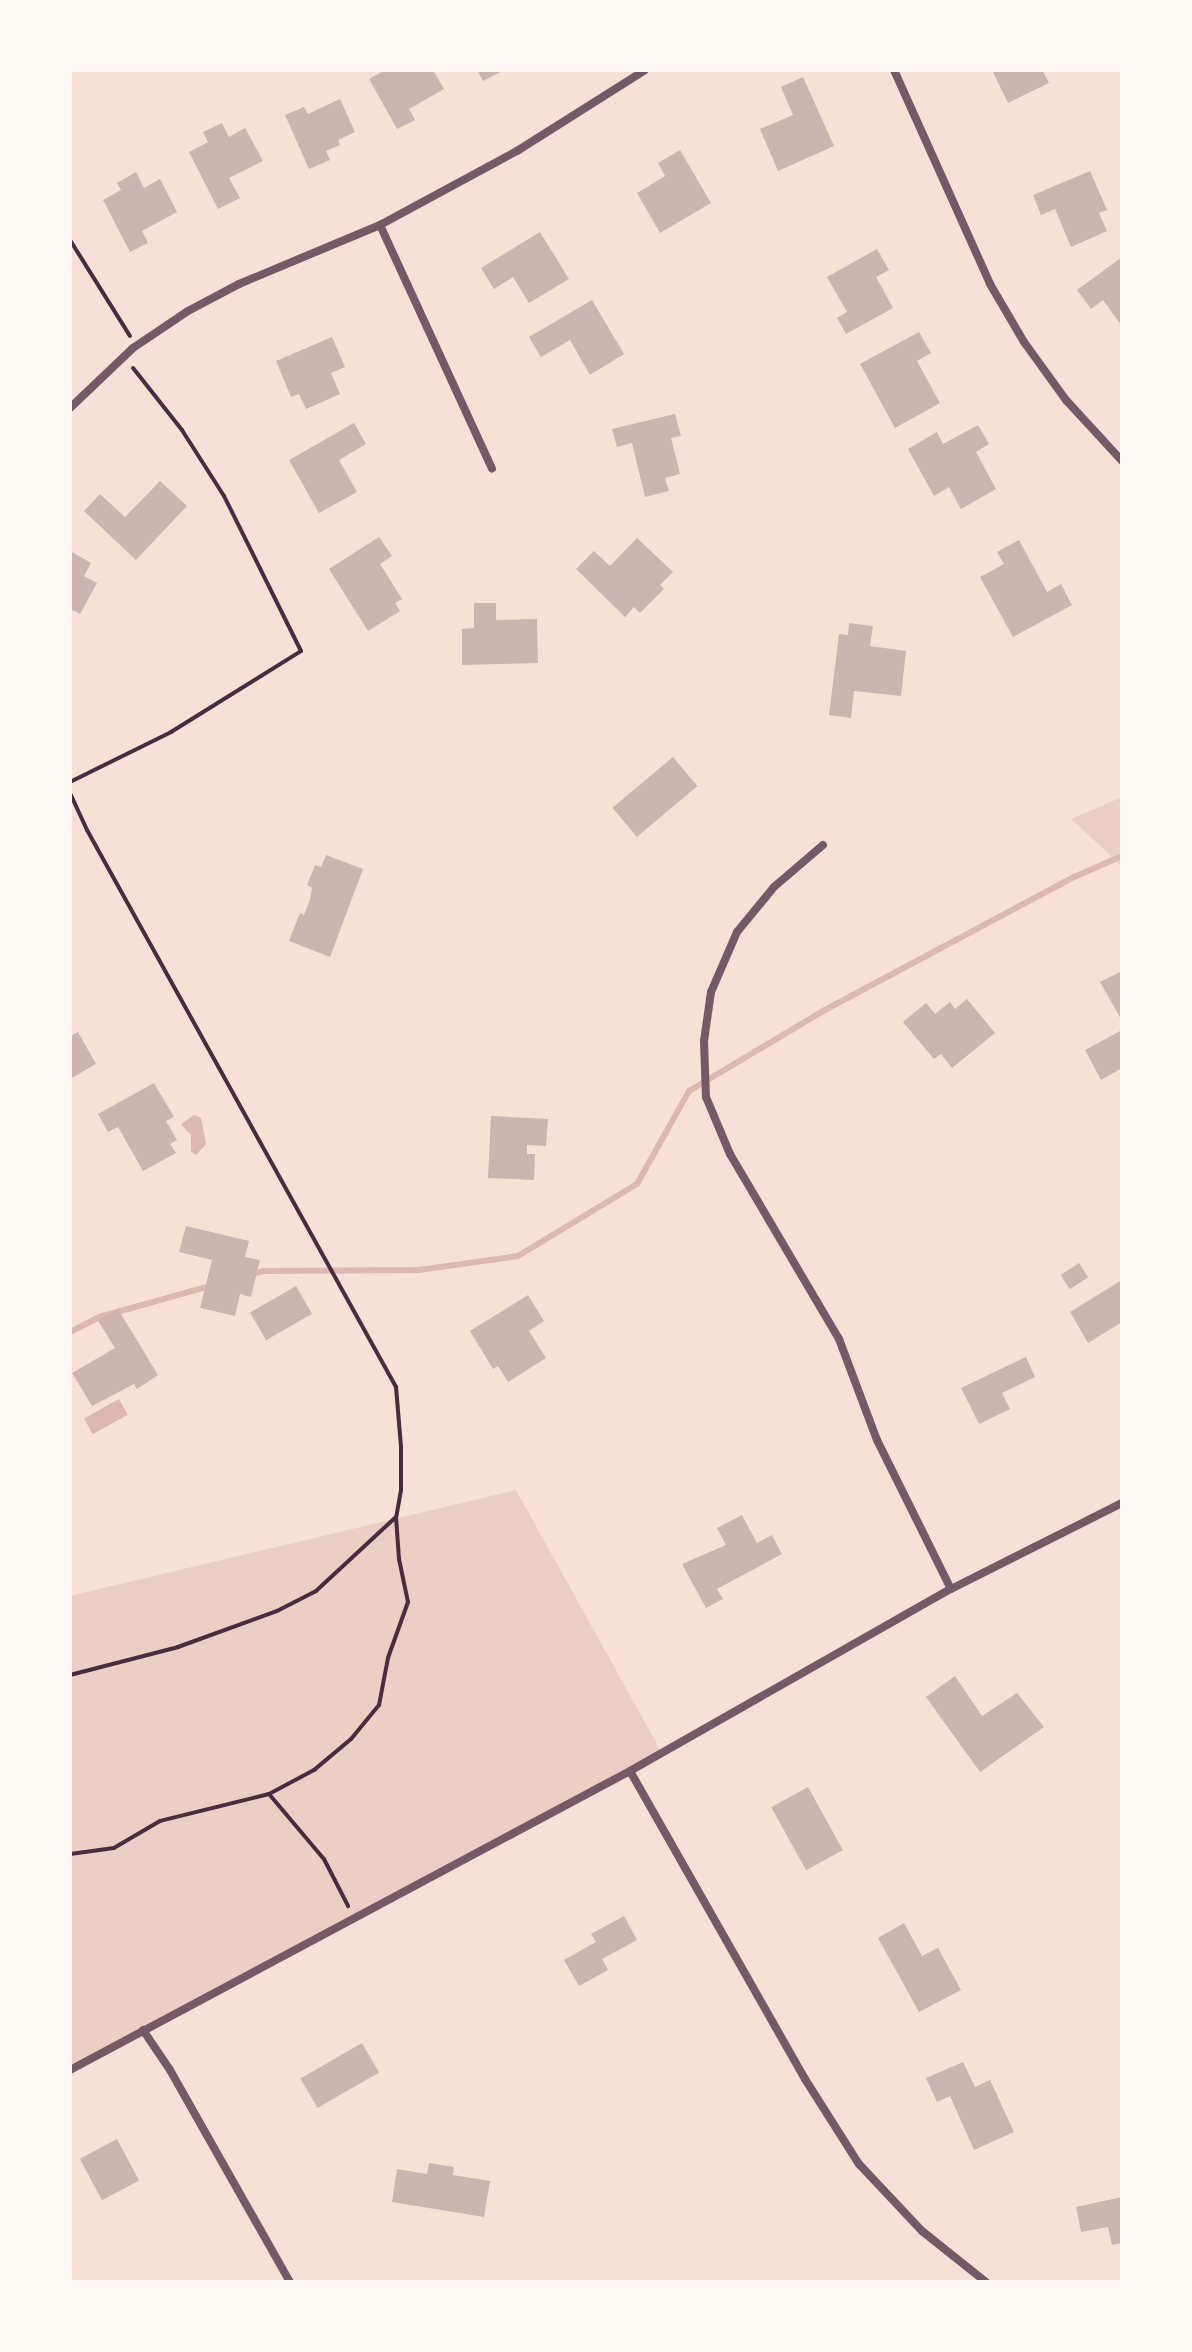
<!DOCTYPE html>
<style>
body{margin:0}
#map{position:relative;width:1192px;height:2352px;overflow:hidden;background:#f7e1d7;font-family:"Source Sans 3",sans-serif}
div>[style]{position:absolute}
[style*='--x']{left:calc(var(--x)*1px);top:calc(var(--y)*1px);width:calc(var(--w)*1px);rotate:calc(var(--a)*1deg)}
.green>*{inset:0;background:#ebcfc5}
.water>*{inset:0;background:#dcb8b0;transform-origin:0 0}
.stream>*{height:6px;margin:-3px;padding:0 3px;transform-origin:3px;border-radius:3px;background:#dcb8b0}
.building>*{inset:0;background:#ccb4b1;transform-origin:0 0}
.path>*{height:4px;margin:-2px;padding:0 2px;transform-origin:2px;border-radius:2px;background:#4a2c40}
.minor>*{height:8px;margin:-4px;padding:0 4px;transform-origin:4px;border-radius:4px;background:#755966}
span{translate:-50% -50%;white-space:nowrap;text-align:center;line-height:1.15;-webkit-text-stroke:8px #fffaf5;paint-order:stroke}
.frame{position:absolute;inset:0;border:72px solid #fffaf5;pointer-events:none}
</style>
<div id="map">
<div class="green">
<i style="clip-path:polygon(1122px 797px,1122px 866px,1071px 819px)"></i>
<i style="clip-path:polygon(516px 1490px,662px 1753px,70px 2072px,70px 1596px)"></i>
</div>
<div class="water">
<i style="clip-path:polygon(194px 1115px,201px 1118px,206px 1144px,196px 1155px,191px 1151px,191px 1135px,181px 1124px)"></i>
<i style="left:119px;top:1399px;width:18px;height:40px;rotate:61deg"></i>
</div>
<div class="stream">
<i style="--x:252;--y:1274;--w:12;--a:-14"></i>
<i style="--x:264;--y:1271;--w:155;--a:-0.4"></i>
<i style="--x:419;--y:1270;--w:100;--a:-8"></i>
<i style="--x:518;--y:1256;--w:139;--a:-31.2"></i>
<i style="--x:637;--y:1184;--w:107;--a:-60.8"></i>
<i style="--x:689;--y:1091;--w:156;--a:-30.8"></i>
<i style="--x:823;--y:1011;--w:285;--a:-28.1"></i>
<i style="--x:1074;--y:877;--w:52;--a:-23.6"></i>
<i style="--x:70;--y:1332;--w:33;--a:-27"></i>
<i style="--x:99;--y:1317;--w:115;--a:-15.6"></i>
</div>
<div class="building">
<i style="clip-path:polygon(385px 70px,433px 70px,444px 89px,409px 109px,415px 120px,397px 129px,369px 79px)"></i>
<i style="clip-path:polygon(477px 70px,504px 70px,483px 81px)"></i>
<i style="clip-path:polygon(992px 70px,1042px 70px,1049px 83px,1008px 103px)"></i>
<i style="clip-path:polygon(803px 77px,834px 146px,778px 171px,760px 129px,793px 115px,781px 87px)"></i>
<i style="clip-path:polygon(340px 99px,355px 132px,338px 140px,340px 145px,326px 151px,330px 160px,309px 169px,285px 115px,304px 107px,308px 114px)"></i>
<i style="clip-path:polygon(222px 123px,229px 137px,245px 128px,263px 161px,229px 178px,240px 198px,218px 209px,189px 152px,208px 142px,203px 132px)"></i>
<i style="clip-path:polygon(680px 150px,711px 203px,660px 233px,637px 193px,665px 176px,658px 163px)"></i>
<i style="clip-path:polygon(1090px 171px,1107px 210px,1099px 213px,1107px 231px,1071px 247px,1055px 209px,1041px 215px,1033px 195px)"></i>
<i style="clip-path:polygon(136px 172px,144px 188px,160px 179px,177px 212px,142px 231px,148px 243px,130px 252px,103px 200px,121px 190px,117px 183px)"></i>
<i style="clip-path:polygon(540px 232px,569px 279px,529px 303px,513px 277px,494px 289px,481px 268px)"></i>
<i style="clip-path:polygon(877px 249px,889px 270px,876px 277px,893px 308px,846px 334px,837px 318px,847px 312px,827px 277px)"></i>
<i style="clip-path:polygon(1122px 257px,1122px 326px,1103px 300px,1091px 309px,1077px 290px)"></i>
<i style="clip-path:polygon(592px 300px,624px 354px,590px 375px,570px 340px,541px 357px,529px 337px)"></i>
<i style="clip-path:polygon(919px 332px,931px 353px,917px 361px,940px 403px,895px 428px,860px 364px)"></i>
<i style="clip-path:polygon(332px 337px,345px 367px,331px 373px,340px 394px,306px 409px,299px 394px,291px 397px,276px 361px)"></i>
<i style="clip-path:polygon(675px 414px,681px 436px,671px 438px,680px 474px,665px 478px,669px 491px,645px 497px,632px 443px,617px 447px,612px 429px)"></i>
<i style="clip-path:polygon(354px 423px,366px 444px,339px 460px,357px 492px,319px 513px,289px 460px)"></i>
<i style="clip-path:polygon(978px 425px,989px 444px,976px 452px,996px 489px,961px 509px,949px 487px,934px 496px,908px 449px,937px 432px,943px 444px)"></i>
<i style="clip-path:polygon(160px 481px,187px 506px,136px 560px,84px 511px,100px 494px,125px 517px)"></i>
<i style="clip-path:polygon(379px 537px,392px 556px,380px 564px,402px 599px,395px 603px,400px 611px,368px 631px,329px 569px)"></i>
<i style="clip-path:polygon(637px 538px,673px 572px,660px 585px,664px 589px,640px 613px,634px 607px,625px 617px,576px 569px,594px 551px,610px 566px)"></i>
<i style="clip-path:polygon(1019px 540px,1047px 592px,1061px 584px,1072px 605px,1013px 637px,980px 577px,1004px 564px,997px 552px)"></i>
<i style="clip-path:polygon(70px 551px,91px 563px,84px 576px,97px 583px,80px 614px,73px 610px,70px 616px)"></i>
<i style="clip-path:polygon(474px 603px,496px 603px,496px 620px,537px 619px,538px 663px,462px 665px,462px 629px,474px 628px)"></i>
<i style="clip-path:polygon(849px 623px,873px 626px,870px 646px,906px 651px,901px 696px,854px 691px,851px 718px,829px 715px,839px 634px,848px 635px)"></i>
<i style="left:673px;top:757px;width:38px;height:79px;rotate:50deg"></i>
<i style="clip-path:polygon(326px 855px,363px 869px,330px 957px,289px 941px,300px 913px,304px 915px,310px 900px,312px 888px,307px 885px,315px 865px,321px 867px)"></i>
<i style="clip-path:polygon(1122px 971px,1122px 1021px,1100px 982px)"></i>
<i style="clip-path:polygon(967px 999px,995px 1033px,952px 1068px,941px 1054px,934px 1059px,903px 1022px,926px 1003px,935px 1014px,950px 1002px,955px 1009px)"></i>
<i style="clip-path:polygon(1122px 1030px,1122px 1068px,1101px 1080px,1085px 1050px)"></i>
<i style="clip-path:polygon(78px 1032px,96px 1064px,70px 1079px,70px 1036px)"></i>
<i style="clip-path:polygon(154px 1083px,174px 1117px,166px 1121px,177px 1140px,170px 1144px,176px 1153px,143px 1171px,118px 1127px,108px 1132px,98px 1114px)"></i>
<i style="clip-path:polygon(491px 1116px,548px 1119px,546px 1146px,527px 1145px,527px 1154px,535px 1154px,534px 1180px,488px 1178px)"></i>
<i style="clip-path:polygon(186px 1226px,249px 1241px,245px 1257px,260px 1260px,251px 1297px,240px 1294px,235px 1316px,200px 1308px,212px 1260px,179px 1252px)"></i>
<i style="left:1079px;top:1263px;width:17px;height:22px;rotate:57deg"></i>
<i style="clip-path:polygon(1122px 1280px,1122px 1322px,1088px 1343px,1070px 1312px)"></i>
<i style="left:296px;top:1286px;width:32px;height:53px;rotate:60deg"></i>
<i style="clip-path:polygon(528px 1295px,544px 1321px,529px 1331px,546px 1358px,508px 1382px,498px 1366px,493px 1369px,470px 1331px)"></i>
<i style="clip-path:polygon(118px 1309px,158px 1375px,137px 1389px,134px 1384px,92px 1406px,72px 1373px,115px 1348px,98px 1321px)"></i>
<i style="clip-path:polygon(1026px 1357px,1035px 1377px,1002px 1393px,1010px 1409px,979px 1424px,961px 1388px)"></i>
<i style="clip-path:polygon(742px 1515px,757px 1543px,772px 1535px,782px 1554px,717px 1589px,723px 1599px,706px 1608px,682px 1564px,726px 1545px,717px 1528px)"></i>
<i style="clip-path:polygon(955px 1676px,982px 1716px,1017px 1693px,1044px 1727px,980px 1772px,926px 1697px)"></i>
<i style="left:808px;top:1787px;width:72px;height:42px;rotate:61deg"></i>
<i style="clip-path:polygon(624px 1916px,637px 1940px,602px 1959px,608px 1970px,579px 1986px,564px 1960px,596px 1942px,591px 1934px)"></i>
<i style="clip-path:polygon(904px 1923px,922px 1956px,938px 1948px,961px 1990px,919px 2012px,878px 1938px)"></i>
<i style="left:362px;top:2043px;width:34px;height:71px;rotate:60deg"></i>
<i style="clip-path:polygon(963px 2062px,975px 2087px,990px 2080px,1014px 2132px,974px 2150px,950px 2096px,937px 2102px,926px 2078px)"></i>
<i style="left:117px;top:2139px;width:47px;height:42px;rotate:62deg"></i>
<i style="clip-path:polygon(429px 2163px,454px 2167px,453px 2175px,490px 2181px,484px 2217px,392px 2202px,397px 2169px,427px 2174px)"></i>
<i style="clip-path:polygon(1122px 2197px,1122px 2243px,1112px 2245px,1108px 2227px,1081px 2232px,1076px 2207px)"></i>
</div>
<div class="path">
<i style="--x:70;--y:240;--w:113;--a:58"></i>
<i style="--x:70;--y:782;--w:113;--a:-26.3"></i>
<i style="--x:171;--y:732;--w:153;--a:-31.9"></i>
<i style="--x:301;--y:651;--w:173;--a:-116.4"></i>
<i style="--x:224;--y:496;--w:78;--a:-122.5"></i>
<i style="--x:182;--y:430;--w:79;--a:-128.3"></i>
<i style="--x:70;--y:793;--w:41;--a:65.3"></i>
<i style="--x:87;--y:830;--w:637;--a:60.98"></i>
<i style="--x:396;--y:1387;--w:60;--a:85.2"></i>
<i style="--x:401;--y:1447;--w:43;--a:90"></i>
<i style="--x:401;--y:1490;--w:27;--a:100"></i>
<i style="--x:70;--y:1675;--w:112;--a:-14.5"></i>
<i style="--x:178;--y:1647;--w:105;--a:-20"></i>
<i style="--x:277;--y:1611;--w:44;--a:-27.1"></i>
<i style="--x:316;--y:1591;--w:109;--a:-42.8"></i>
<i style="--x:396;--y:1517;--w:42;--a:85.9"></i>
<i style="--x:399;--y:1559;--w:44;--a:78.2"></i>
<i style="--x:408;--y:1602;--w:59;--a:109.7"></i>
<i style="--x:388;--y:1658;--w:48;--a:100.8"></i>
<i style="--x:379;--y:1705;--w:44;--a:129.5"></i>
<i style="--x:351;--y:1739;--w:48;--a:140"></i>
<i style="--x:314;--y:1770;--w:51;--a:151.9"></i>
<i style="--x:269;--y:1794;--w:112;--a:166.1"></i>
<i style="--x:160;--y:1821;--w:53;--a:149.6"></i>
<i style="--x:114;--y:1848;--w:44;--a:172.2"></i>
<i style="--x:269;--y:1794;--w:85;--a:49.8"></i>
<i style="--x:324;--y:1859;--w:53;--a:62.9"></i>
</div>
<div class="minor">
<i style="--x:894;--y:70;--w:235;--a:65.8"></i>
<i style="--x:990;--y:284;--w:67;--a:59.6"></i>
<i style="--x:1024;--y:342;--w:72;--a:54.1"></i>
<i style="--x:1066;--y:400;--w:83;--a:47.4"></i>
<i style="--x:380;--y:225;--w:268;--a:65.3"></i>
<i style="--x:70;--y:408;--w:87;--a:-43.6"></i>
<i style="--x:133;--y:348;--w:66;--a:-33.9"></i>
<i style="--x:188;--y:311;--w:58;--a:-27.9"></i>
<i style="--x:239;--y:284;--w:153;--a:-22.7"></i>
<i style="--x:380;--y:225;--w:156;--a:-28.4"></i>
<i style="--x:517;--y:151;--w:151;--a:-32.3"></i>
<i style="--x:823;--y:845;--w:65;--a:139.4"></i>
<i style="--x:774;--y:887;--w:58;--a:129.4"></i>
<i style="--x:737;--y:932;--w:65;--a:113.4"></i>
<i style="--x:711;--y:992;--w:49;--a:98.1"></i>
<i style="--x:704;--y:1041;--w:56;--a:88"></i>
<i style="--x:706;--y:1097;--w:62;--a:67.2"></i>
<i style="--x:730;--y:1154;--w:215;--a:59.5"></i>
<i style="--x:839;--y:1339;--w:108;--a:69.4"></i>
<i style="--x:877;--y:1440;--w:166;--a:63.6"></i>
<i style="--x:630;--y:1771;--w:354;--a:60.4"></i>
<i style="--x:805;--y:2079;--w:101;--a:57.6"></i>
<i style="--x:859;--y:2164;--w:92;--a:46.8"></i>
<i style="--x:922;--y:2231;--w:82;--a:38.6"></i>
<i style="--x:143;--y:2030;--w:48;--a:56"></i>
<i style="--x:170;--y:2070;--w:244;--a:60.5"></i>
<i style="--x:70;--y:2070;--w:635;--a:-28.1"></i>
<i style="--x:630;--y:1771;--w:369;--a:-29.6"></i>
<i style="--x:951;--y:1589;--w:191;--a:-26.7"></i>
</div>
<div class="frame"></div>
</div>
